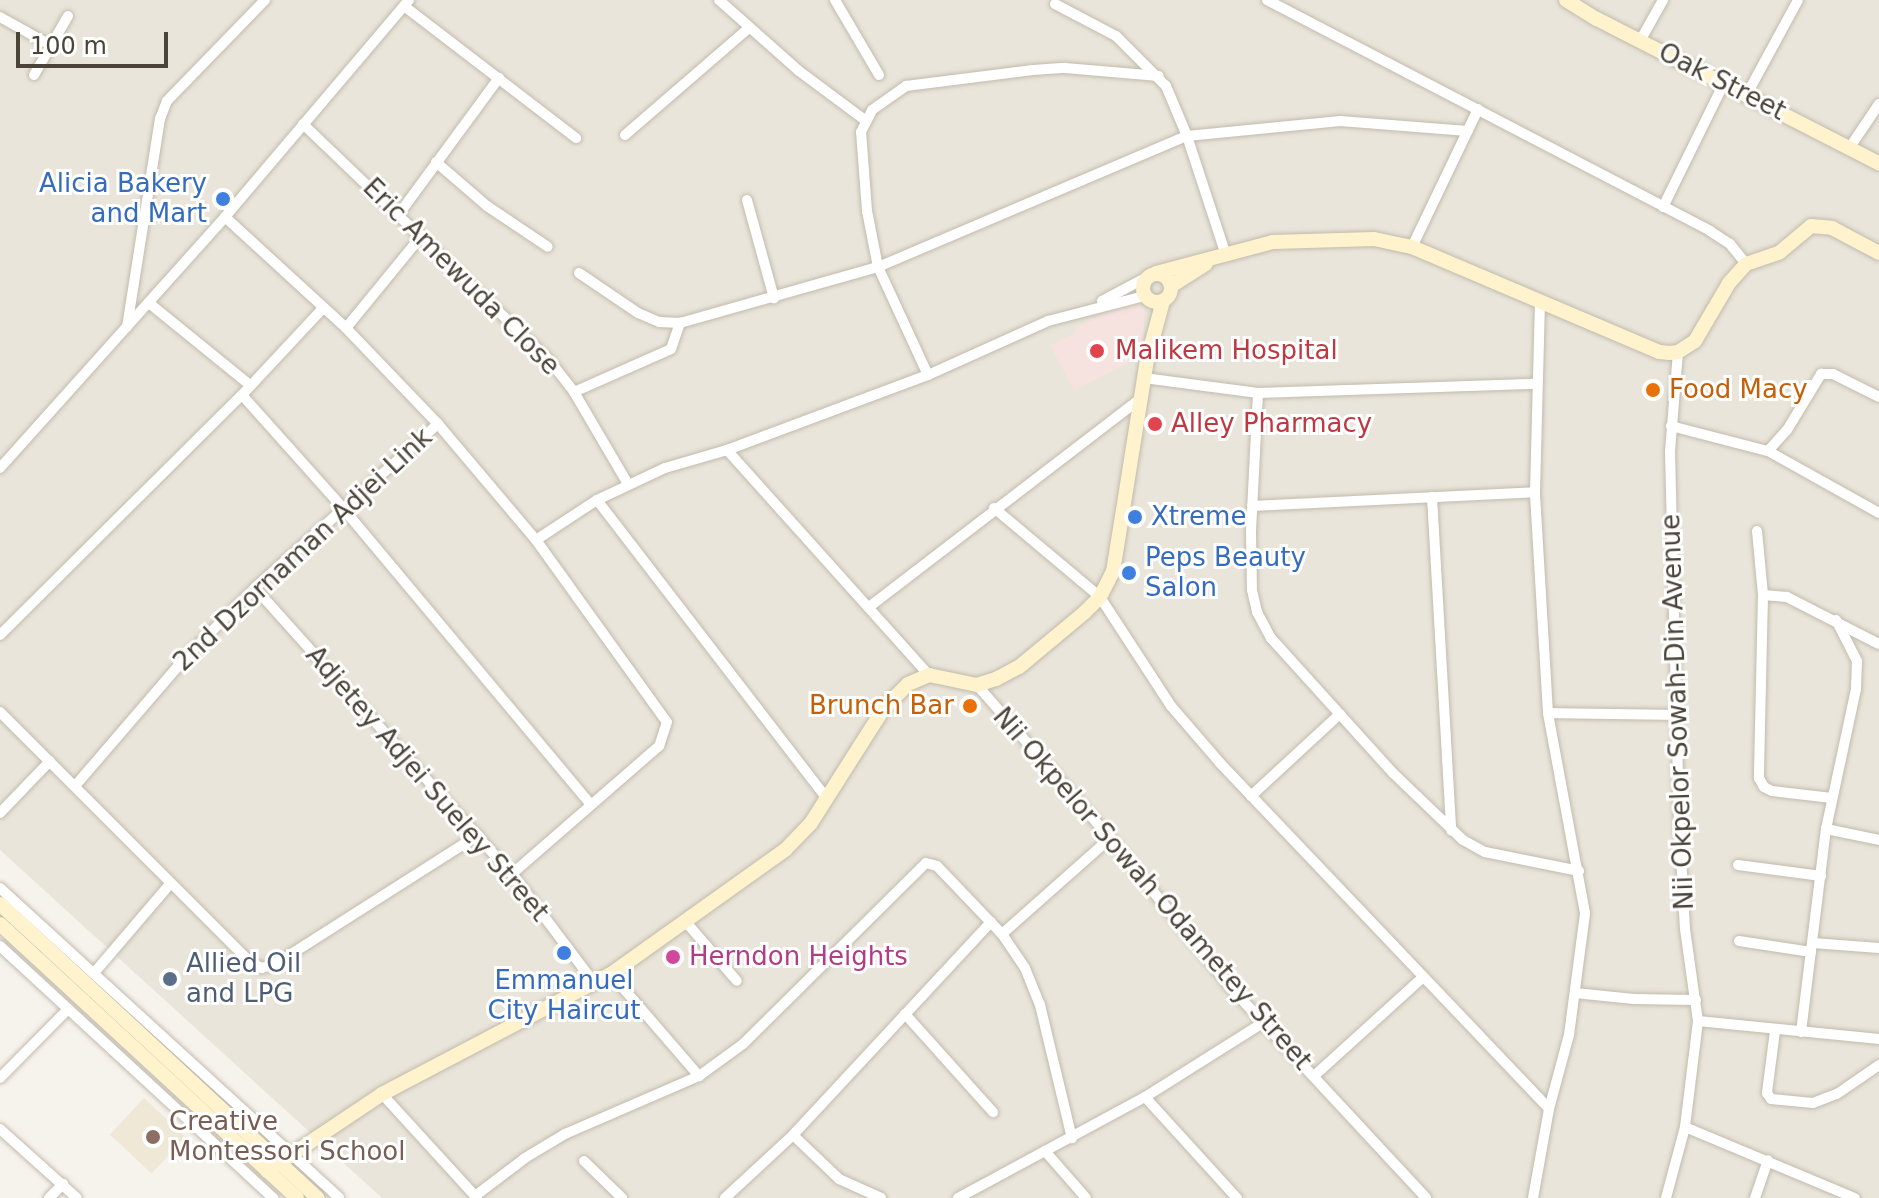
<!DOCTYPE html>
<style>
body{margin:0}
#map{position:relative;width:1879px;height:1198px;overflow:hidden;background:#f6f3ec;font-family:"DejaVu Sans",sans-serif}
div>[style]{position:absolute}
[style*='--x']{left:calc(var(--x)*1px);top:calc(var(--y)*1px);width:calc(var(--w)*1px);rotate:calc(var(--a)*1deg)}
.residential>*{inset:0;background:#eae5da}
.education>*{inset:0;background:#efe8d6;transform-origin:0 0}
.medical>*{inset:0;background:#f6e3e0}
.roads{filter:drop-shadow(0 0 2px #c2bbae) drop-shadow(0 0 2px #c2bbae)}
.street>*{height:10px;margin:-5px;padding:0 5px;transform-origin:5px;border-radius:5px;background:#fff}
.secondary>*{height:14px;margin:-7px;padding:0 7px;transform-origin:7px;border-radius:7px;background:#fff3cd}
.secondary>.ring{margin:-7px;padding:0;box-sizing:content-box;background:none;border:14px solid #fff3cd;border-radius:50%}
.dots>*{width:22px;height:22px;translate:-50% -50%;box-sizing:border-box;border:4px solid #fff;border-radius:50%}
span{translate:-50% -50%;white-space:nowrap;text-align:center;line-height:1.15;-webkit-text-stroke:6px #fff;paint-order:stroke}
.street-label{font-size:26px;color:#4b4439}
.shop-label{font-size:26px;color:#366cbe}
.right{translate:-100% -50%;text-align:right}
.left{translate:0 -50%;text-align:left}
.health-label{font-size:26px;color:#be3a42}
.food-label{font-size:26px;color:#c56008}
.hotel-label{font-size:26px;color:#b23c85}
.service-label{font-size:26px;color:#4e5e75}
.education-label{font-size:26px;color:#785e54}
.scale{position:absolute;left:16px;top:32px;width:152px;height:36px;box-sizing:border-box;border:4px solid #4b4439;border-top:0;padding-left:10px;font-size:24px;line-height:28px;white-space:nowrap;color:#4b4439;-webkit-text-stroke:6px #fff;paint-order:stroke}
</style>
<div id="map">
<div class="residential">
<i style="clip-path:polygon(0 0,1879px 0,1879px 1198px,382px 1198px,0 850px)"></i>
</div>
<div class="education">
<i style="left:144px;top:1098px;width:57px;height:50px;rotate:43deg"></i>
</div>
<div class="medical">
<i style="clip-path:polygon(1130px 302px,1137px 302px,1145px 309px,1142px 356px,1074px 390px,1050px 345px,1075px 334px,1076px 327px)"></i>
</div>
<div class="roads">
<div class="street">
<i style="--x:719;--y:0;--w:107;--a:41.6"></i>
<i style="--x:799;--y:71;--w:82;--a:36.6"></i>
<i style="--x:835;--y:0;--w:87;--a:59.6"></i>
<i style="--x:1267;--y:0;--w:500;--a:27.5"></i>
<i style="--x:1710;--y:231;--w:24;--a:33"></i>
<i style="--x:1730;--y:244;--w:26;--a:51"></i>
<i style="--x:1055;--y:4;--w:69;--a:27.7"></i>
<i style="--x:1116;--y:36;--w:71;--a:45"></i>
<i style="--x:1166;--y:86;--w:54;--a:67.2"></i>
<i style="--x:1187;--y:136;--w:125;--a:71.9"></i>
<i style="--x:404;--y:6;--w:217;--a:37.5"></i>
<i style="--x:0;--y:17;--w:57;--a:29.2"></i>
<i style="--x:1640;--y:41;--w:47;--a:-60.7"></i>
<i style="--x:34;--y:75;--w:68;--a:-60"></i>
<i style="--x:1747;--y:94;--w:107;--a:-61.5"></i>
<i style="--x:303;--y:124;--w:342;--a:43.8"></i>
<i style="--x:550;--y:361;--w:39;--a:52"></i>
<i style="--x:574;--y:392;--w:107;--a:59.6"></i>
<i style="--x:625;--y:135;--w:164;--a:-40.8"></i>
<i style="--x:1850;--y:147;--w:52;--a:-56"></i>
<i style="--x:436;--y:162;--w:67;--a:40.8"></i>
<i style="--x:487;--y:206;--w:73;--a:33.9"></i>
<i style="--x:747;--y:200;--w:102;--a:74.6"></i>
<i style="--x:1663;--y:207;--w:138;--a:-63.8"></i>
<i style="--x:399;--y:214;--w:169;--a:-53.7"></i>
<i style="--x:225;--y:217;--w:164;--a:42.5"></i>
<i style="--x:346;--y:328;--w:133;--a:46.2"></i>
<i style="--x:438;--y:424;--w:152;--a:49.8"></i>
<i style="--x:536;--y:540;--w:224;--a:54.3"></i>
<i style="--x:667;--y:722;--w:25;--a:108"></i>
<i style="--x:659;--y:746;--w:195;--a:139"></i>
<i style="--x:1412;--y:247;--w:153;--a:-64.4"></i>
<i style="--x:579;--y:273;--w:71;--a:34.1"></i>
<i style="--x:638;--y:313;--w:23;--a:23"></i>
<i style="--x:659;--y:322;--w:21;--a:3"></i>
<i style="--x:680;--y:323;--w:206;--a:-15.8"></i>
<i style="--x:878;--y:267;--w:336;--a:-23"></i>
<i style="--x:1187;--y:136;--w:154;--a:-5.6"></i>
<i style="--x:1340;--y:121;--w:128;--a:4.5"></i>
<i style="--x:1102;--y:301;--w:53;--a:-28"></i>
<i style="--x:149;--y:303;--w:130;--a:39.1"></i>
<i style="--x:127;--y:327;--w:211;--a:-81"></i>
<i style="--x:160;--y:119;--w:19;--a:-69"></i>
<i style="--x:167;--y:101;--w:141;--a:-45.9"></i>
<i style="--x:346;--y:328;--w:120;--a:-50.7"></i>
<i style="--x:1678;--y:352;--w:99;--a:94.6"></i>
<i style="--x:1670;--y:451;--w:368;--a:88.6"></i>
<i style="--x:1679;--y:819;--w:110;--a:86.9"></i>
<i style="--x:1685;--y:929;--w:93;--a:82"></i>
<i style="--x:1698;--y:1021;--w:107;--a:97"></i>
<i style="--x:1685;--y:1127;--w:184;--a:22.7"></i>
<i style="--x:928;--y:375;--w:119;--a:-114.8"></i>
<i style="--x:878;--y:267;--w:57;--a:-101.1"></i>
<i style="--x:867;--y:211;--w:79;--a:-94.3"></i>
<i style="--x:861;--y:132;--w:25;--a:-63"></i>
<i style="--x:872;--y:110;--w:42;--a:-35.2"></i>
<i style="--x:906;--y:86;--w:128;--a:-7.2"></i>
<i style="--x:1033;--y:70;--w:32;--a:-4"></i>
<i style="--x:1065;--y:68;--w:94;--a:4.9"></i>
<i style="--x:1144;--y:378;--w:115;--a:7.5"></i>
<i style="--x:1258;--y:393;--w:278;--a:-1.9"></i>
<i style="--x:574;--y:392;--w:106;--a:-23.9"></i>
<i style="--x:671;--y:349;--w:28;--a:-71"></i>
<i style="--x:1258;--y:393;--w:140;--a:92.9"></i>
<i style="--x:1251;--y:533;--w:57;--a:89"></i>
<i style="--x:1252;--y:590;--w:23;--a:77"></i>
<i style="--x:1257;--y:612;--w:30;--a:62"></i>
<i style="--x:1271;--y:638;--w:182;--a:47.9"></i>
<i style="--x:1393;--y:773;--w:97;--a:43.7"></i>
<i style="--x:1463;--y:840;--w:25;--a:29"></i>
<i style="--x:1485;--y:852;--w:96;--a:11.4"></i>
<i style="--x:242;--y:395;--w:150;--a:48.2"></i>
<i style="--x:342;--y:507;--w:387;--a:50.1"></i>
<i style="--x:1671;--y:426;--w:100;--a:14.5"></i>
<i style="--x:1768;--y:451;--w:127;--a:29.2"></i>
<i style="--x:727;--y:450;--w:302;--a:48.1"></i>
<i style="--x:1768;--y:451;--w:28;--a:-48"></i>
<i style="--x:1787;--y:430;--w:66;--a:-58.7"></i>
<i style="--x:1821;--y:374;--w:12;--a:0"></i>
<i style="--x:1833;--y:374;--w:51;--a:26.6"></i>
<i style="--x:0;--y:468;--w:337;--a:-48.1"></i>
<i style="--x:225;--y:217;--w:285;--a:-49.7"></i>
<i style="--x:1432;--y:497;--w:334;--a:86.7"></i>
<i style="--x:597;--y:500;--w:377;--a:52.4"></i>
<i style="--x:1252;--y:506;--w:283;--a:-2.8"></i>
<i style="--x:994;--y:508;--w:138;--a:40"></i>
<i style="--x:1100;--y:597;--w:130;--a:56.9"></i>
<i style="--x:1171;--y:706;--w:75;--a:49.3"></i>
<i style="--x:1220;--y:763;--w:477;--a:46.4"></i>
<i style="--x:1757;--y:531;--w:64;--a:84.6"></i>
<i style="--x:1763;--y:595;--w:183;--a:91.3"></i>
<i style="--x:1759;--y:778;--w:10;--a:61"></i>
<i style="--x:1764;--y:787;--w:9;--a:27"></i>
<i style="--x:1772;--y:791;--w:60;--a:6.7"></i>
<i style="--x:536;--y:540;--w:73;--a:-33.3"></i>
<i style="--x:597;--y:500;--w:75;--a:-25.2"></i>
<i style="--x:665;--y:468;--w:65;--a:-16.2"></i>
<i style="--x:727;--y:450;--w:215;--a:-20.5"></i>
<i style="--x:928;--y:375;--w:132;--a:-24.2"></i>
<i style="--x:1048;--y:321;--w:100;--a:-14.5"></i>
<i style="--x:255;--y:588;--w:385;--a:48.1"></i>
<i style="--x:512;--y:874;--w:136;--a:53"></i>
<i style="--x:1763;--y:595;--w:24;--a:5"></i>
<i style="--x:1787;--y:597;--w:103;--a:27.1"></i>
<i style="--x:869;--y:607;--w:342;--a:-37.5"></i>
<i style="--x:0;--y:635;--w:341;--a:-44.8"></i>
<i style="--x:242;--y:395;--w:119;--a:-47"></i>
<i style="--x:977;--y:685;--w:203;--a:49"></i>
<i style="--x:1110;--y:838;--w:194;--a:51.1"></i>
<i style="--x:1232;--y:989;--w:285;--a:47.1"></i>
<i style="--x:0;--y:712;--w:354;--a:45"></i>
<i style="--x:250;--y:962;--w:13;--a:27"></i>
<i style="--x:262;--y:968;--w:16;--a:-18"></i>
<i style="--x:277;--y:963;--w:238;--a:-32.5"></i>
<i style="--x:1548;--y:713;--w:128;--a:0.9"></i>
<i style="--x:75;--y:786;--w:169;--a:-49.3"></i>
<i style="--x:185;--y:658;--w:99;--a:-45"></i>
<i style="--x:255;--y:588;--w:246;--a:-41.9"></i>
<i style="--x:1251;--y:796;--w:121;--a:-42.7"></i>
<i style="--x:0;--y:813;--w:72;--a:-46.1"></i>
<i style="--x:1826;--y:829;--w:54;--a:11.7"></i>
<i style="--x:1738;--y:865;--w:84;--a:7.5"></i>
<i style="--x:0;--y:888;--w:459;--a:42.4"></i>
<i style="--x:685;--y:921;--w:79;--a:49.1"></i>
<i style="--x:1002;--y:934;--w:144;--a:-41.6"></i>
<i style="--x:1739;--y:941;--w:73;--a:8.7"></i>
<i style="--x:1813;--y:943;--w:66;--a:4.3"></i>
<i style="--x:0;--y:946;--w:372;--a:42.7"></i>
<i style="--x:94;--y:973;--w:118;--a:-49.5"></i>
<i style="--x:611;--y:974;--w:135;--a:49.2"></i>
<i style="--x:1575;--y:993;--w:59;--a:5.8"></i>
<i style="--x:1634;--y:999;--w:62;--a:0.9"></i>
<i style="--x:905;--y:1014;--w:132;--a:48.1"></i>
<i style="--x:1698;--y:1021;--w:182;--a:5.7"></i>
<i style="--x:1775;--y:1031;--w:63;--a:97.4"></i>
<i style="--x:1767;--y:1093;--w:7;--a:56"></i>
<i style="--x:1771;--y:1099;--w:42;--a:5.4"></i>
<i style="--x:1813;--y:1103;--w:26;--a:-21"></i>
<i style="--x:1837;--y:1094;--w:51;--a:-34.6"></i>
<i style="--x:1801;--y:1032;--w:205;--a:-83"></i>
<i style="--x:1826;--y:829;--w:143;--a:-77.9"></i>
<i style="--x:1856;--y:689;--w:28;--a:-88"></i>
<i style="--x:1857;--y:661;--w:46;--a:-117.1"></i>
<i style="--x:1314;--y:1076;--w:147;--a:-42.2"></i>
<i style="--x:0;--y:1078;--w:97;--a:-45.4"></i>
<i style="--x:382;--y:1094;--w:141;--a:47.6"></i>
<i style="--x:1145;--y:1097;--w:137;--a:47.7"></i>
<i style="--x:0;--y:1129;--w:103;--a:41.9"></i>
<i style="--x:793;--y:1135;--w:64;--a:43.7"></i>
<i style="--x:839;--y:1179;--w:46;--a:24.3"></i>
<i style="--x:1045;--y:1151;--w:62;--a:48.9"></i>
<i style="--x:584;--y:1161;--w:53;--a:44.2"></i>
<i style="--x:475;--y:1196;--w:63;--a:-37.2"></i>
<i style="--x:525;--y:1158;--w:47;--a:-31"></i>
<i style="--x:565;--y:1134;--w:146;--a:-23.4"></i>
<i style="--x:699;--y:1076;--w:54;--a:-36"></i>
<i style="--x:743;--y:1044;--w:257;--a:-44.7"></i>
<i style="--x:926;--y:863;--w:11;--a:15"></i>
<i style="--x:937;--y:866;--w:94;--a:46.3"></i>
<i style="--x:1002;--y:934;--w:41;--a:55.9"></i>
<i style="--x:1025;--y:968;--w:40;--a:68"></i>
<i style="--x:1040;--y:1005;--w:137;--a:76.5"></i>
<i style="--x:49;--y:1198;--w:20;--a:-45"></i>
<i style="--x:725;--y:1198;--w:93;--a:-42.8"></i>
<i style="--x:793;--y:1135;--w:291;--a:-47.1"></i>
<i style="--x:958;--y:1198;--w:213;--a:-28.4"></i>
<i style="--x:1145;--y:1097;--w:141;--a:-32.2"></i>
<i style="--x:1533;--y:1198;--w:90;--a:-79.8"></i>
<i style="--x:1549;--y:1109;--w:77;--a:-74.9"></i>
<i style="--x:1569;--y:1035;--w:123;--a:-82.5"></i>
<i style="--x:1585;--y:913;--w:203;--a:-100.5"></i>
<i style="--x:1548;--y:713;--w:221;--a:-93.4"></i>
<i style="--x:1535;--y:492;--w:192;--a:-88.5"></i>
<i style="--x:1666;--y:1198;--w:73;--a:-75"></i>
<i style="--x:1755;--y:1198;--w:40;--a:-71.1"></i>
</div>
<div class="secondary">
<i style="--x:1566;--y:0;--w:36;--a:32"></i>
<i style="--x:1597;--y:19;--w:317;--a:27.1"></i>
<i style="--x:1156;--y:273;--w:121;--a:-14.8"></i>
<i style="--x:1273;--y:242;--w:101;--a:-1.7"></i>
<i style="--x:1374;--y:239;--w:39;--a:12"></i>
<i style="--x:1412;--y:247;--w:268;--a:23"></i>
<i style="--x:1659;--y:352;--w:11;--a:5"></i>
<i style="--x:1670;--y:353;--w:8;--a:-7"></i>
<i style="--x:1678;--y:352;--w:20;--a:-33"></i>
<i style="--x:1695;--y:341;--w:67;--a:-59.6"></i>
<i style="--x:1729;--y:283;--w:25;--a:-48"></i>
<i style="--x:1746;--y:264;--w:36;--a:-19"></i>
<i style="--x:1780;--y:252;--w:40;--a:-40"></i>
<i style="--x:1811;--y:226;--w:21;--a:5"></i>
<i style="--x:1832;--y:228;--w:53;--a:28"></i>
<i class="ring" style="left:1143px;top:274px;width:14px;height:14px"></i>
<i style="--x:1171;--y:286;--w:41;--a:-32.2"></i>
<i style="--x:0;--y:904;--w:433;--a:42.8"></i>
<i style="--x:0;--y:924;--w:404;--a:42.7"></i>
<i style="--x:267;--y:1171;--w:138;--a:-33.8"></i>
<i style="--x:382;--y:1094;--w:259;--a:-27.7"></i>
<i style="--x:611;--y:974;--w:214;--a:-35.5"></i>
<i style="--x:785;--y:850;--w:37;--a:-46"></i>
<i style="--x:811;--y:823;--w:136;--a:-57.6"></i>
<i style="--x:884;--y:708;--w:34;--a:-45"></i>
<i style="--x:908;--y:684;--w:23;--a:-23"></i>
<i style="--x:929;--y:675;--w:49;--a:11.8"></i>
<i style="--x:977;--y:685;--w:20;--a:-18"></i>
<i style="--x:996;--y:679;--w:26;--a:-28"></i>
<i style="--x:1019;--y:667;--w:85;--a:-39.7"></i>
<i style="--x:1084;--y:613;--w:23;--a:-45"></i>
<i style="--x:1100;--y:597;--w:28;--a:-63"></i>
<i style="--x:1113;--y:572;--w:215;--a:-80.9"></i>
<i style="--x:1147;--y:360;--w:61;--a:-74.8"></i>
</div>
</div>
<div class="dots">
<i style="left:223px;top:199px;background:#3f7fe0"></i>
<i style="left:1097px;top:351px;background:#e0444e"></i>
<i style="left:1653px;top:390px;background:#e8710a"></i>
<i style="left:1155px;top:424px;background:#e0444e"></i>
<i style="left:1135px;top:517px;background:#3f7fe0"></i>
<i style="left:1129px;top:573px;background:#3f7fe0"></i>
<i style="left:970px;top:706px;background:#e8710a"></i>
<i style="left:564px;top:953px;background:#3f7fe0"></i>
<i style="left:673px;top:957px;background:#d1479c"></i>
<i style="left:170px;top:979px;background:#5c6f8a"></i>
<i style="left:153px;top:1137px;background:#8d6e63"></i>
</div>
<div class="street-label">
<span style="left:1722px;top:82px;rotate:27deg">Oak Street</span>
<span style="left:461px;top:277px;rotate:45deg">Eric Amewuda Close</span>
<span style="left:303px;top:550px;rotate:-43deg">2nd Dzornaman Adjei Link</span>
<span style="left:1678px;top:712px;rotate:-92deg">Nii Okpelor Sowah-Din Avenue</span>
<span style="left:427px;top:784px;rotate:49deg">Adjetey Adjei Sueley Street</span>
<span style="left:1152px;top:889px;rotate:49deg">Nii Okpelor Sowah Odametey Street</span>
</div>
<div class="shop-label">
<span class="right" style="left:207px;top:199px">Alicia Bakery<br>and Mart</span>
<span class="left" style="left:1151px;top:517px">Xtreme</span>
<span class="left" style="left:1145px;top:573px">Peps Beauty<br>Salon</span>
<span style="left:564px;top:996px">Emmanuel<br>City Haircut</span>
</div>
<div class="health-label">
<span class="left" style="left:1115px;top:351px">Malikem Hospital</span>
<span class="left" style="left:1171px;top:424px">Alley Pharmacy</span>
</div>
<div class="food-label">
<span class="left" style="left:1669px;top:390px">Food Macy</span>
<span class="right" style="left:954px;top:706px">Brunch Bar</span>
</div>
<div class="hotel-label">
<span class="left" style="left:689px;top:957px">Herndon Heights</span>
</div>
<div class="service-label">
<span class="left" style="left:186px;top:979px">Allied Oil<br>and LPG</span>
</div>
<div class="education-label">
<span class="left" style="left:169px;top:1137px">Creative<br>Montessori School</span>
</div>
<div class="scale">100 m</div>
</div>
